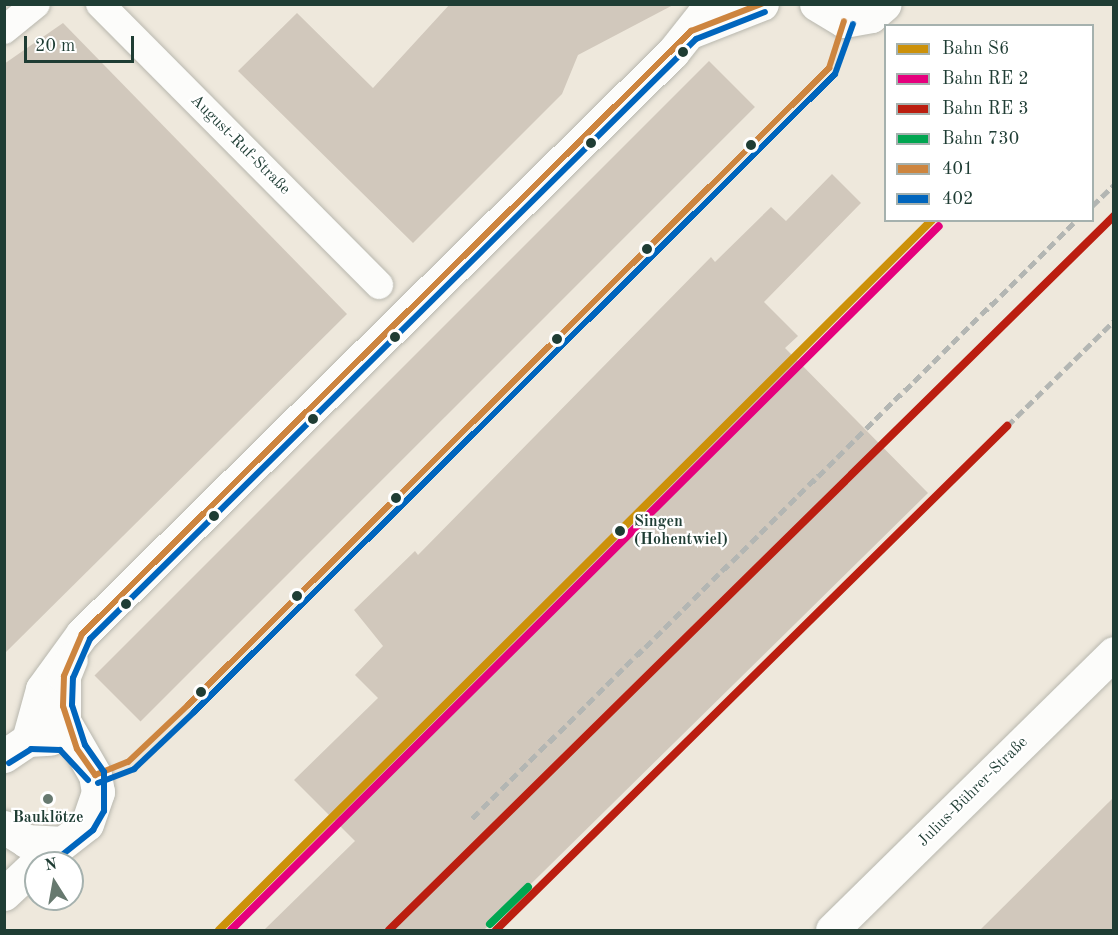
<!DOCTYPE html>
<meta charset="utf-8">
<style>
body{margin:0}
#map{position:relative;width:1118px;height:935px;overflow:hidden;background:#eee8dc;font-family:"Old Standard TT",serif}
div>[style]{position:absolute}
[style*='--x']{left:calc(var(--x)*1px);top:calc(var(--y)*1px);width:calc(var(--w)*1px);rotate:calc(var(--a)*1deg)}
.building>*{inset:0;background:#d1c8bc;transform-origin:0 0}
.roads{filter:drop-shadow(0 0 2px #b8b7ae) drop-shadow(0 0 2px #b8b7ae)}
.pedestrian>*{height:28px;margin:-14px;padding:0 14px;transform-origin:14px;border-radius:14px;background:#fcfcfa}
.minor>*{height:33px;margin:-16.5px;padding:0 16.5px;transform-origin:16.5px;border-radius:16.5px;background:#fcfcfa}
.tertiary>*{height:33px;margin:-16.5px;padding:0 16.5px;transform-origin:16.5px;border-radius:16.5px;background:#fcfcfa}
.rail>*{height:4.5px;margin-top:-2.25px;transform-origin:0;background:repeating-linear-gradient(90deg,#b3b6b3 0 9px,transparent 0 13.5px)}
.bus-1>*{height:6px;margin:-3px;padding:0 3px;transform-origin:3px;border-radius:3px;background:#cd853f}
.bus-2>*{height:6px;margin:-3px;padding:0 3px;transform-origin:3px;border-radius:3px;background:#0065bd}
.rail-1>*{height:8px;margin:-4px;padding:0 4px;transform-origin:4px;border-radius:4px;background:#cc910a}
.rail-2>*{height:8px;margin:-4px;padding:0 4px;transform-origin:4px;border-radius:4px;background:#e5007d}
.rail-3>*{height:8px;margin:-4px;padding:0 4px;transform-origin:4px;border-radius:4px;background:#bb1e10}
.rail-4>*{height:8px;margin:-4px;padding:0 4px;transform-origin:4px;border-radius:4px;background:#00a651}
.dots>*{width:16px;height:16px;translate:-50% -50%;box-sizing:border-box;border:3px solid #fff;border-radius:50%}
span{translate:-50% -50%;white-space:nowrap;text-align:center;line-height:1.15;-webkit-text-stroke:4.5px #fff;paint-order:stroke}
.street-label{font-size:16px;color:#1f3d34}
.stop-label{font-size:16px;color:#1f3d34;font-weight:700}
.left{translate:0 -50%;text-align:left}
.poi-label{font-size:16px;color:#1f3d34;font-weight:700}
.frame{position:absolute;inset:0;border:6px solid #1f3d34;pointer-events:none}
.legend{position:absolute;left:884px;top:24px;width:210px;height:198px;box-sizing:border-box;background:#fff;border:2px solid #a5b1ae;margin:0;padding:8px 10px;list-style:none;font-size:18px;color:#1f3d34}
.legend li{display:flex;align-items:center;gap:12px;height:30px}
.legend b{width:30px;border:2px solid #a5b1ae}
.north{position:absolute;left:24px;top:851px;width:60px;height:60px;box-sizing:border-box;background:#fff;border:2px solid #a5b1ae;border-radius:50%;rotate:349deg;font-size:16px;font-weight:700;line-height:24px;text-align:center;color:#1f3d34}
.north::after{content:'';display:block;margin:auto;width:21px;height:27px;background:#67796f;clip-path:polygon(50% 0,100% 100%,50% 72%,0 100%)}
.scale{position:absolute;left:24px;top:36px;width:110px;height:27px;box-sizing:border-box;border:3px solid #1f3d34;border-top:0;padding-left:8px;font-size:18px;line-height:21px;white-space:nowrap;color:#1f3d34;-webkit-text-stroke:4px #fff;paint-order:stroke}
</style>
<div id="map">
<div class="building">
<i style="clip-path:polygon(450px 4px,675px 4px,578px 55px,562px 94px,413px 243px,238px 71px,297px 13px,373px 88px)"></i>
<i style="clip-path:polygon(63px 23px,347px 314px,4px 654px,4px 64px)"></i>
<i style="left:709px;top:61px;width:65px;height:869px;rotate:45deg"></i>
<i style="clip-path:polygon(832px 174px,861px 203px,764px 302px,798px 336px,785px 348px,928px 493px,484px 930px,264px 930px,355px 841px,294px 780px,378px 698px,355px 675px,383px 646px,354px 610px,415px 551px,418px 555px,711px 257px,715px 262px,771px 207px,786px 221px)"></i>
<i style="clip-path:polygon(1113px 798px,1113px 930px,980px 930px)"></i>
</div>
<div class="roads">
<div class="pedestrian">
<i style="--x:100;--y:4;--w:396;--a:45.2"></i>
<i style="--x:4;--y:30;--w:41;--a:-39.1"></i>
</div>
<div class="minor">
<i style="--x:832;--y:930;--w:395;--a:-44.5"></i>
</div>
<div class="tertiary">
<i style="--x:816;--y:4;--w:33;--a:31"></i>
<i style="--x:844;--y:21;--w:27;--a:-10"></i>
<i style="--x:871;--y:16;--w:18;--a:-41"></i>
<i style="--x:693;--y:31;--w:74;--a:-21.4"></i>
<i style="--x:28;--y:740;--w:53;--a:-74.6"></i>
<i style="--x:42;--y:689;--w:68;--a:-54"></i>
<i style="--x:82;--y:634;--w:829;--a:-44.56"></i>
<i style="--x:673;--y:52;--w:61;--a:-51.6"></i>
<i style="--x:4;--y:756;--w:29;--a:-34"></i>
<i style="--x:28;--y:740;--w:22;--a:-3"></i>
<i style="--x:4;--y:827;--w:26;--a:32"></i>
<i style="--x:26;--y:841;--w:33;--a:3"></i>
<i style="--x:37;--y:863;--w:63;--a:-38"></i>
<i style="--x:87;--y:824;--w:34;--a:-71"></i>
<i style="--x:98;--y:792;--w:17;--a:-100"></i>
<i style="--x:95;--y:775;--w:62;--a:-119.9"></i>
<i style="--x:64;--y:721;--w:45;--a:-90"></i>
<i style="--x:64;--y:676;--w:18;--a:-68"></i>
<i style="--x:4;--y:894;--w:44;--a:-43.2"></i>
</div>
</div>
<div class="rail">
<i style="--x:1092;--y:206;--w:30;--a:-44"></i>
<i style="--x:1007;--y:426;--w:150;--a:-44.5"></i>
<i style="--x:472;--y:818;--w:851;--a:-44.67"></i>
</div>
<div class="bus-1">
<i style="--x:761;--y:4;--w:75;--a:158.9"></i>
<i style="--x:691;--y:31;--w:857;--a:135.28"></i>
<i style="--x:82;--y:634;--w:46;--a:113.2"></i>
<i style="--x:64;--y:676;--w:30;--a:92"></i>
<i style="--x:63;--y:706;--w:45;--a:72"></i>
<i style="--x:77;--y:749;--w:32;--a:55"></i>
<i style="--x:95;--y:775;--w:35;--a:-22"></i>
<i style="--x:128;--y:762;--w:83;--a:-43.5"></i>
<i style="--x:188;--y:705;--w:904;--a:-44.82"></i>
<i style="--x:829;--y:68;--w:49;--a:-72.3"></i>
</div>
<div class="bus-2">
<i style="--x:9;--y:763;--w:26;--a:-32"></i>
<i style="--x:31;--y:749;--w:29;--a:2"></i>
<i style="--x:60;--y:750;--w:41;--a:47"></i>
<i style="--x:98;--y:783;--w:39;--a:-21"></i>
<i style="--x:134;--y:769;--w:83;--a:-43.5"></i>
<i style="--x:194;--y:712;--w:904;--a:-44.87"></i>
<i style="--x:835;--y:74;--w:53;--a:-70.2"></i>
<i style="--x:52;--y:863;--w:53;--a:-38.8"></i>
<i style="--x:93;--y:830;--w:22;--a:-60"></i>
<i style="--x:104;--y:811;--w:39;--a:-90"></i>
<i style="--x:104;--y:772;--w:33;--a:-125"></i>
<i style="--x:85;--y:745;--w:42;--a:-108"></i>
<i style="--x:72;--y:705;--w:27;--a:-88"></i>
<i style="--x:73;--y:678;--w:43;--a:-66.4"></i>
<i style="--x:90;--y:639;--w:853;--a:-44.71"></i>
<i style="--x:696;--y:39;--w:74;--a:-21.4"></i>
</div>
<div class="rail-1">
<i style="--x:219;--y:930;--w:1006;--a:-44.88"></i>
</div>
<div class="rail-2">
<i style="--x:231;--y:930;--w:998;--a:-44.84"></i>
</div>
<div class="rail-3">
<i style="--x:389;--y:930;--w:1018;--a:-44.56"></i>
<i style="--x:496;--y:930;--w:718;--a:-44.6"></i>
</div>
<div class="rail-4">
<i style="--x:490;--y:924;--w:53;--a:-44.2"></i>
</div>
<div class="dots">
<i style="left:683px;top:52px;background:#1f3d34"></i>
<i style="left:591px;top:143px;background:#1f3d34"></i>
<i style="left:751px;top:145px;background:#1f3d34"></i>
<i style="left:647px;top:249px;background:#1f3d34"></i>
<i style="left:395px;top:337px;background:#1f3d34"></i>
<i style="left:557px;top:339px;background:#1f3d34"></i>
<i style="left:313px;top:419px;background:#1f3d34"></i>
<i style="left:396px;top:498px;background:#1f3d34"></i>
<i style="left:214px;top:516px;background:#1f3d34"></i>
<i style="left:620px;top:531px;background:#1f3d34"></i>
<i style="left:297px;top:596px;background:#1f3d34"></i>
<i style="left:126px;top:604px;background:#1f3d34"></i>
<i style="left:201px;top:692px;background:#1f3d34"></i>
<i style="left:48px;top:799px;background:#67796f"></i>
</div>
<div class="street-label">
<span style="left:240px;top:145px;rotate:45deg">August-Ruf-Straße</span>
<span style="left:973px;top:792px;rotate:-45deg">Julius-Bührer-Straße</span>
</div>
<div class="stop-label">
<span class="left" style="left:634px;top:531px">Singen<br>(Hohentwiel)</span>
</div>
<div class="poi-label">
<span style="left:48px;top:818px">Bauklötze</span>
</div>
<div class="frame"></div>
<ul class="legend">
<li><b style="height:8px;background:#cc910a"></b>Bahn S6</li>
<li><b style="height:8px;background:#e5007d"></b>Bahn RE 2</li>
<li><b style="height:8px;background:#bb1e10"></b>Bahn RE 3</li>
<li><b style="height:8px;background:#00a651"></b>Bahn 730</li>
<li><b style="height:8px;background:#cd853f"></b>401</li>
<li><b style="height:8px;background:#0065bd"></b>402</li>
</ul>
<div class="north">N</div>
<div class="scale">20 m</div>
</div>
